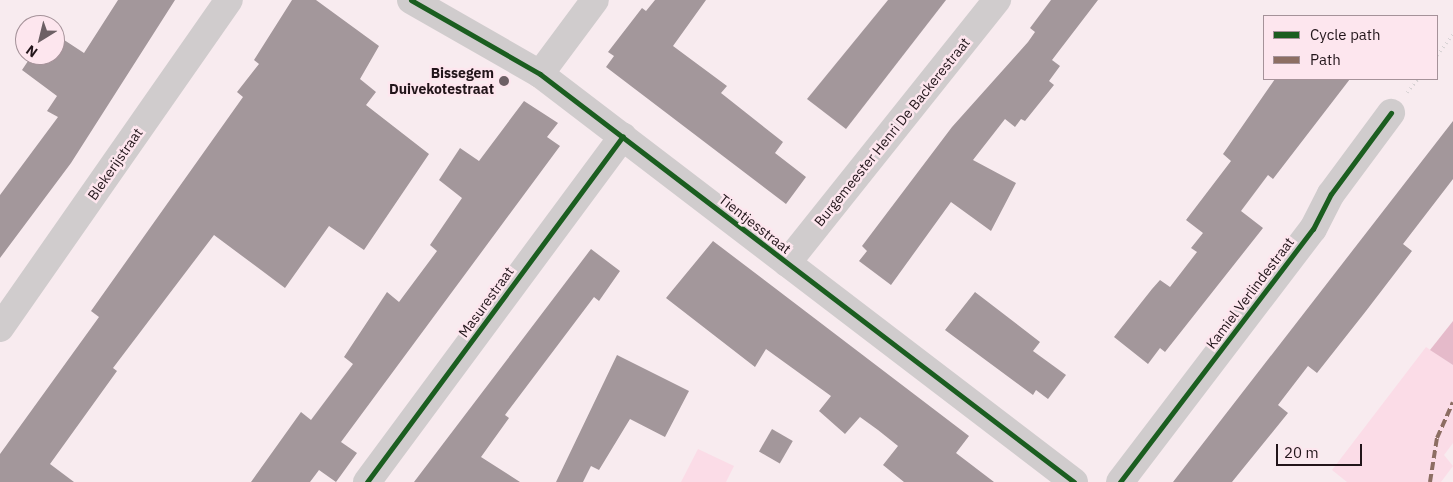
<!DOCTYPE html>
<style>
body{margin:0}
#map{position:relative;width:1453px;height:482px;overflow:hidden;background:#f8ebef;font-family:"IBM Plex Sans",sans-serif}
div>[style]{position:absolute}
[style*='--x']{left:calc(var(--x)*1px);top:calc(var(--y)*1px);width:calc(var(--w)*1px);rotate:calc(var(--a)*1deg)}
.green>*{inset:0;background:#fbdce7}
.forest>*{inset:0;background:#e5baca}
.building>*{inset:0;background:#a3979b;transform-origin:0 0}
.path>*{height:3px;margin-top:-1.5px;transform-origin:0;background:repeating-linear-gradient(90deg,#d7d2d4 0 1px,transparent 0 5px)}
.minor>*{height:28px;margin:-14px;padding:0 14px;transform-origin:14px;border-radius:14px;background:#d0cccd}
.quiet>*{height:4px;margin-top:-2px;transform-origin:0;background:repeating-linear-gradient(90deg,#8d6e63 0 8px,transparent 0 12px)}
.cycleway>*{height:5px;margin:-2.5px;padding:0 2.5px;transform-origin:2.5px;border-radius:2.5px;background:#1b5e20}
.dots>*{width:14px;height:14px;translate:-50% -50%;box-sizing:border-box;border:2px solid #fde6ee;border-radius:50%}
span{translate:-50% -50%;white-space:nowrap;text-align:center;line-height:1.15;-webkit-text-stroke:5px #fde6ee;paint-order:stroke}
.poi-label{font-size:14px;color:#22151a;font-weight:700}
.right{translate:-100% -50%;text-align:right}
.street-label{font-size:14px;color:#22151a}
.legend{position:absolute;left:1263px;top:15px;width:175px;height:65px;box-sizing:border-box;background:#fde6ee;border:1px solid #a59299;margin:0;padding:6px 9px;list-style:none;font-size:15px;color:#22151a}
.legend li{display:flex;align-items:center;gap:10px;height:25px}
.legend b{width:25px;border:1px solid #a59299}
.north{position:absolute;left:15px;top:15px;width:50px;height:50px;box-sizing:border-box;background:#fde6ee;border:1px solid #a59299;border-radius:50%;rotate:216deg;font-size:14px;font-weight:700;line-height:20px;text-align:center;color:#22151a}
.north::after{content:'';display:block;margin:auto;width:18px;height:22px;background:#6d6065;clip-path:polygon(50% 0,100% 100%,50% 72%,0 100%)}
.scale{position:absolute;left:1276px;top:444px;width:86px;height:22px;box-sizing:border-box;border:2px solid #22151a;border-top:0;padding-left:6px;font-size:15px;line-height:18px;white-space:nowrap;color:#22151a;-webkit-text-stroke:4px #fde6ee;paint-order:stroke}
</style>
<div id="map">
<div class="green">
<i style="clip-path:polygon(1426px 347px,1453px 365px,1453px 443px,1444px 455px,1453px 466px,1441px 482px,1347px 482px,1332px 470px)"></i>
<i style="clip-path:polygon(698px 449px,734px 466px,726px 482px,681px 482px)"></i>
</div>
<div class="forest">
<i style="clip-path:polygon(1453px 321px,1453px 365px,1430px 350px)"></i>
</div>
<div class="building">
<i style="clip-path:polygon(118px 0,175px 0,71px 163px,0 258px,0 195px,58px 117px,47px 111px,57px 96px,22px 70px,32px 55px,55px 55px,55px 34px,84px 53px)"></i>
<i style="clip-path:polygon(292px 0,316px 0,379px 46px,360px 79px,376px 92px,366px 105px,429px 154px,364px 250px,329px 226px,285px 288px,214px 235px,113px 368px,117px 371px,50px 464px,74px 482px,0 482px,0 454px,99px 317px,91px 311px,243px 97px,237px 92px,259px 64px,254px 60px)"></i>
<i style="clip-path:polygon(655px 0,706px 0,673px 46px,727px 86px,721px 93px,783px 142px,775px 153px,806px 177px,786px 204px,606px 67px,614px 56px,608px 52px,642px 8px,646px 11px)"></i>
<i style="clip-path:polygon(888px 0,946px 0,846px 129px,807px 99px)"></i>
<i style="clip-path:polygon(1051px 0,1098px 0,1052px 60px,1060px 66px,1049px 81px,1054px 85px,1025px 121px,1021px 119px,1015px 127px,1005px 119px,973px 160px,1016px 183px,991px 231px,951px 202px,891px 285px,859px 261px,867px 251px,862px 246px,952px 127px,1028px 42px,1035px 32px,1030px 28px)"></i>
<i style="clip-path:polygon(1275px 79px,1350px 79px,1273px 179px,1268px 175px,1241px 211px,1263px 228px,1165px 352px,1160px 348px,1148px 364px,1114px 337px,1152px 289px,1160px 280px,1170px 287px,1197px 252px,1191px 248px,1203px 233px,1186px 220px,1231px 161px,1223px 154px)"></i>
<i style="clip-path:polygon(524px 101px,558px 123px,547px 137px,560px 146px,341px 442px,357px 453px,336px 482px,319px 470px,310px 482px,251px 482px,301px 412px,311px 420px,353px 364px,344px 357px,387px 292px,399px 302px,437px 251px,430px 245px,462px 198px,439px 180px,460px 148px,479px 161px)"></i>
<i style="clip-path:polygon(1453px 121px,1453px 179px,1403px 244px,1412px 251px,1366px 311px,1317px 373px,1308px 366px,1278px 405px,1288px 413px,1232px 482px,1173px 482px)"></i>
<i style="clip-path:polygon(713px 241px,969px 436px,956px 453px,994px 482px,904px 482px,883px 465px,898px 446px,878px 430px,860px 417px,845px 434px,819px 411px,831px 396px,766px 349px,755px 367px,666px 298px)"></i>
<i style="clip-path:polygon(591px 249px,620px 271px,599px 301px,594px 297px,505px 415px,509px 418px,481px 457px,520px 482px,414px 482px)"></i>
<i style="clip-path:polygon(975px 292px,1040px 342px,1033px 351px,1066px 375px,1048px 399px,1036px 390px,1033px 395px,945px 330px)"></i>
<i style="clip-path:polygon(617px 355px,689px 391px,665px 437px,630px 419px,599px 470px,591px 466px,583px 482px,556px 482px)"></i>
<i style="left:772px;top:429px;width:24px;height:26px;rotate:30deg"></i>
</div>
<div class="path">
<i style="--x:1437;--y:55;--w:26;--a:-53"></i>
<i style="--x:1407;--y:92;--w:17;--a:-50"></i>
</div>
<div class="minor">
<i style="--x:411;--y:0;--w:149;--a:29.8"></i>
<i style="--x:540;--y:74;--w:672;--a:37.38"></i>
<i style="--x:540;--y:74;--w:92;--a:-53.4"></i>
<i style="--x:787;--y:263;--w:337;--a:-51.4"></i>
<i style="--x:0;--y:328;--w:400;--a:-55.1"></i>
<i style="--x:367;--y:482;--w:430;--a:-53.5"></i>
<i style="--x:1120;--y:482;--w:318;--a:-52.7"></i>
<i style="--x:1313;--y:229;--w:39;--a:-63"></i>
<i style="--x:1331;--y:194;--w:101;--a:-53.5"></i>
</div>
<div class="quiet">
<i style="--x:1430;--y:482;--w:45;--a:-81"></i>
<i style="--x:1437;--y:438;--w:39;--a:-66"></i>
</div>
<div class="cycleway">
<i style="--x:411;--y:0;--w:149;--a:29.8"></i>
<i style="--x:540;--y:74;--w:672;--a:37.38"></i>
<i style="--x:367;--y:482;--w:430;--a:-53.5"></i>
<i style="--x:1120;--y:482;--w:318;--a:-52.7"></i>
<i style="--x:1313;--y:229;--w:39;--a:-63"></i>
<i style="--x:1331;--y:194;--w:101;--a:-53.5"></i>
</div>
<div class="dots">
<i style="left:504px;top:81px;background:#6d6065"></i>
</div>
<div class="poi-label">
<span class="right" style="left:494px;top:81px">Bissegem<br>Duivekotestraat</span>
</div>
<div class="street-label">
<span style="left:892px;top:132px;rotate:-51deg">Burgemeester Henri De Backerestraat</span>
<span style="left:115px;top:164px;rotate:-55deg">Blekerijstraat</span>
<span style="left:755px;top:224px;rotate:38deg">Tientjesstraat</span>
<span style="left:1250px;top:293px;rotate:-53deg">Kamiel Verlindestraat</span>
<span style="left:486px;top:302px;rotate:-54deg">Masurestraat</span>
</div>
<ul class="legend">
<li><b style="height:6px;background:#1b5e20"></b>Cycle path</li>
<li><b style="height:6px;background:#8d6e63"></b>Path</li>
</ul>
<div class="north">N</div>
<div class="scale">20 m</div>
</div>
